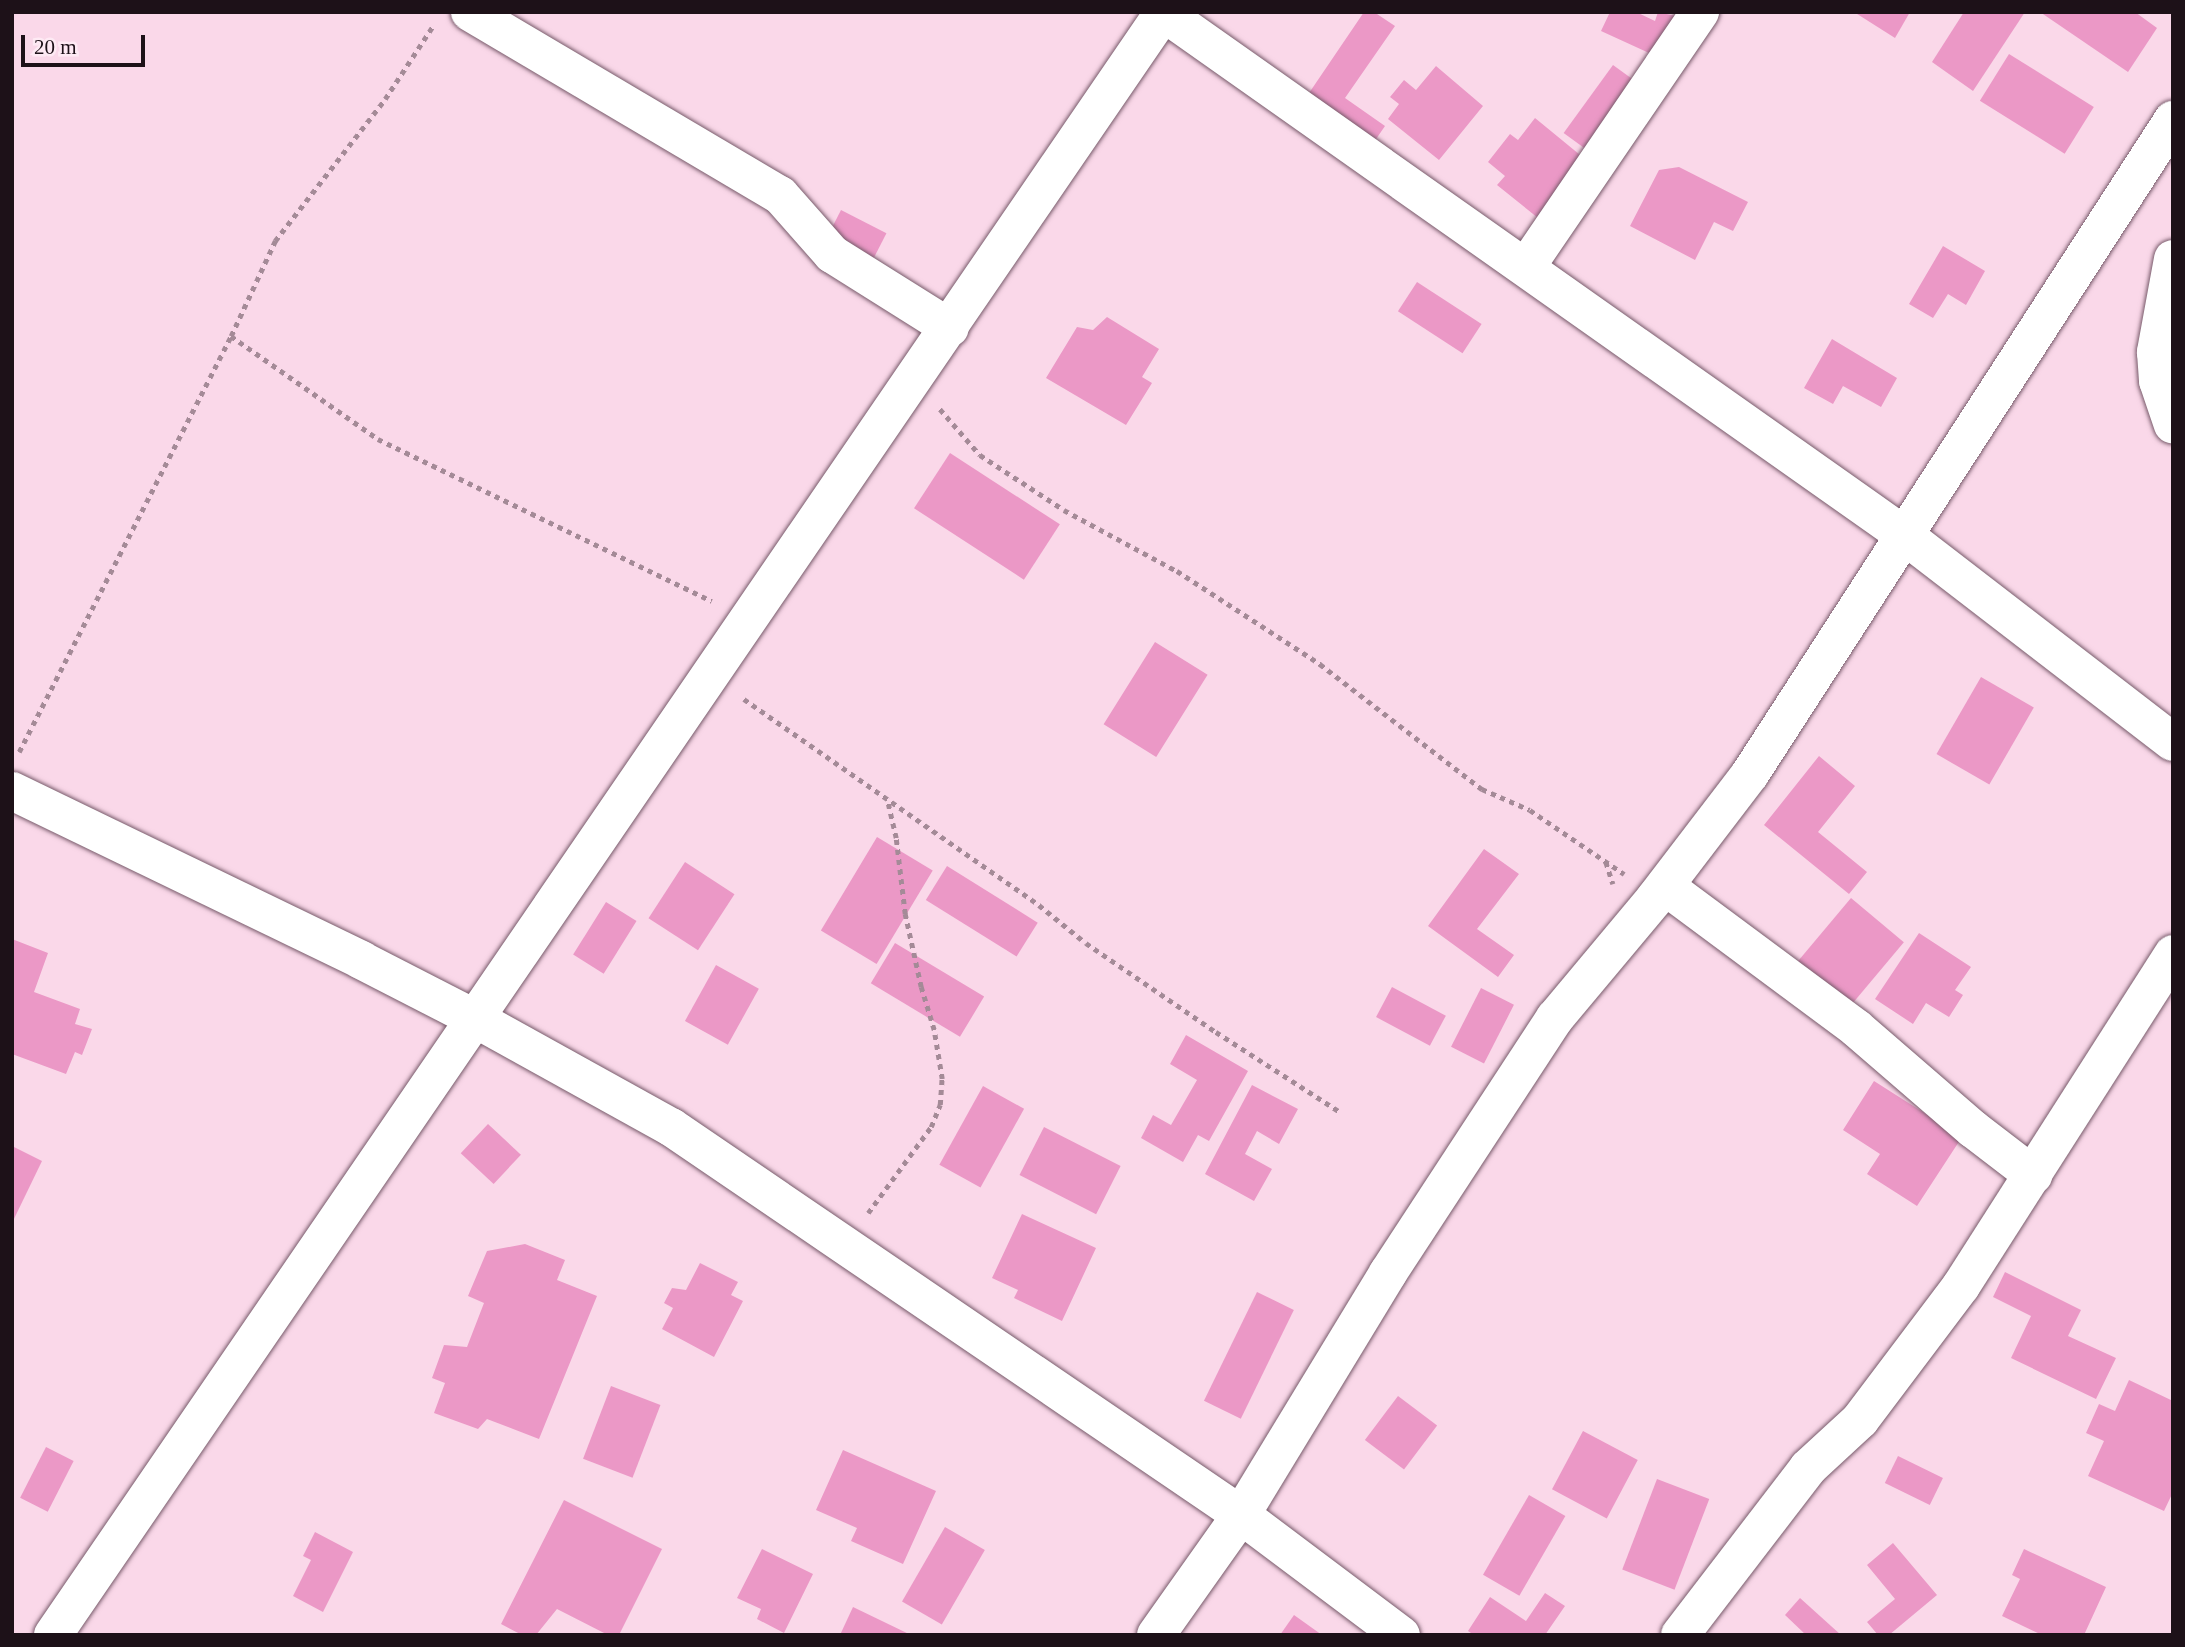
<!DOCTYPE html>
<style>
body{margin:0}
#map{position:relative;width:2185px;height:1647px;overflow:hidden;background:#fad8e9;font-family:"Times New Roman",serif}
div>[style]{position:absolute}
[style*='--x']{left:calc(var(--x)*1px);top:calc(var(--y)*1px);width:calc(var(--w)*1px);rotate:calc(var(--a)*1deg)}
.building>*{inset:0;background:#eb98c6;transform-origin:0 0}
.path>*{height:4.5px;margin-top:-2.25px;transform-origin:0;background:repeating-linear-gradient(90deg,#a48a97 0 5px,transparent 0 10px)}
.roads{filter:drop-shadow(0 0 2px #775a6a) drop-shadow(0 0 2px #775a6a)}
.minor>*{height:38px;margin:-19px;padding:0 19px;transform-origin:19px;border-radius:19px;background:#fff}
span{translate:-50% -50%;white-space:nowrap;text-align:center;line-height:1.15;-webkit-text-stroke:5px #feeaf4;paint-order:stroke}
.frame{position:absolute;inset:0;border:14px solid #1d1118;pointer-events:none}
.scale{position:absolute;left:21px;top:35px;width:124px;height:32px;box-sizing:border-box;border:4px solid #1d1118;border-top:0;padding-left:9px;font-size:21px;line-height:24px;white-space:nowrap;color:#1d1118;-webkit-text-stroke:5px #feeaf4;paint-order:stroke}
</style>
<div id="map">
<div class="building">
<i style="clip-path:polygon(1364px 12px,1374px 12px,1395px 26px,1345px 98px,1385px 126px,1372px 145px,1305px 99px)"></i>
<i style="clip-path:polygon(1610px 12px,1636px 12px,1655px 21px,1658px 12px,1680px 17px,1660px 58px,1601px 31px)"></i>
<i style="clip-path:polygon(1854px 12px,1910px 12px,1895px 38px)"></i>
<i style="clip-path:polygon(1964px 12px,2025px 12px,1973px 91px,1932px 62px)"></i>
<i style="clip-path:polygon(2040px 12px,2135px 12px,2157px 28px,2128px 72px)"></i>
<i style="left:2009px;top:54px;width:100px;height:55px;rotate:32deg"></i>
<i style="left:1613px;top:65px;width:31px;height:84px;rotate:36deg"></i>
<i style="clip-path:polygon(1436px 66px,1483px 106px,1439px 160px,1388px 119px,1399px 104px,1390px 97px,1404px 80px,1416px 90px)"></i>
<i style="clip-path:polygon(1535px 118px,1585px 159px,1538px 218px,1497px 185px,1505px 176px,1488px 162px,1510px 134px,1518px 140px)"></i>
<i style="clip-path:polygon(1679px 167px,1748px 202px,1733px 231px,1714px 222px,1695px 260px,1630px 226px,1659px 170px)"></i>
<i style="left:841px;top:210px;width:51px;height:57px;rotate:27deg"></i>
<i style="clip-path:polygon(1943px 246px,1985px 271px,1966px 305px,1948px 294px,1933px 318px,1909px 304px)"></i>
<i style="left:1417px;top:282px;width:77px;height:35px;rotate:33deg"></i>
<i style="clip-path:polygon(1107px 317px,1159px 349px,1142px 377px,1152px 383px,1126px 425px,1046px 378px,1077px 327px,1093px 330px)"></i>
<i style="clip-path:polygon(1832px 339px,1897px 378px,1881px 407px,1843px 386px,1833px 404px,1804px 388px)"></i>
<i style="left:950px;top:453px;width:131px;height:66px;rotate:33deg"></i>
<i style="left:1155px;top:642px;width:62px;height:97px;rotate:32deg"></i>
<i style="left:1981px;top:677px;width:61px;height:89px;rotate:30deg"></i>
<i style="clip-path:polygon(1819px 756px,1855px 786px,1818px 832px,1867px 872px,1849px 894px,1764px 825px)"></i>
<i style="left:877px;top:837px;width:65px;height:109px;rotate:31deg"></i>
<i style="clip-path:polygon(1484px 849px,1519px 874px,1477px 929px,1514px 955px,1498px 977px,1428px 926px)"></i>
<i style="left:685px;top:862px;width:59px;height:67px;rotate:33deg"></i>
<i style="left:947px;top:866px;width:107px;height:40px;rotate:32deg"></i>
<i style="left:1851px;top:898px;width:69px;height:94px;rotate:40deg"></i>
<i style="left:606px;top:902px;width:36px;height:62px;rotate:32deg"></i>
<i style="clip-path:polygon(1919px 933px,1971px 967px,1955px 990px,1963px 995px,1949px 1017px,1926px 1003px,1913px 1024px,1875px 999px)"></i>
<i style="clip-path:polygon(12px 939px,48px 953px,34px 992px,80px 1009px,75px 1024px,92px 1029px,82px 1055px,75px 1052px,66px 1074px,12px 1054px)"></i>
<i style="left:895px;top:943px;width:104px;height:47px;rotate:31deg"></i>
<i style="left:716px;top:965px;width:49px;height:64px;rotate:29deg"></i>
<i style="left:1392px;top:987px;width:61px;height:34px;rotate:28deg"></i>
<i style="left:1481px;top:988px;width:37px;height:66px;rotate:27deg"></i>
<i style="clip-path:polygon(1186px 1035px,1248px 1071px,1209px 1141px,1198px 1135px,1183px 1162px,1141px 1138px,1153px 1115px,1171px 1125px,1197px 1080px,1170px 1064px)"></i>
<i style="clip-path:polygon(1874px 1081px,1962px 1137px,1917px 1206px,1867px 1174px,1880px 1154px,1843px 1130px)"></i>
<i style="clip-path:polygon(1252px 1085px,1298px 1109px,1279px 1144px,1257px 1131px,1245px 1154px,1272px 1169px,1254px 1201px,1205px 1174px)"></i>
<i style="left:983px;top:1086px;width:47px;height:90px;rotate:29deg"></i>
<i style="left:488px;top:1124px;width:45px;height:40px;rotate:43deg"></i>
<i style="left:1044px;top:1127px;width:86px;height:54px;rotate:27deg"></i>
<i style="clip-path:polygon(12px 1146px,42px 1161px,12px 1223px)"></i>
<i style="clip-path:polygon(1022px 1214px,1096px 1248px,1062px 1321px,1014px 1298px,1018px 1290px,992px 1278px)"></i>
<i style="clip-path:polygon(525px 1244px,565px 1260px,557px 1280px,597px 1296px,539px 1439px,487px 1419px,478px 1429px,434px 1413px,445px 1383px,432px 1378px,444px 1345px,467px 1347px,484px 1303px,468px 1296px,487px 1251px)"></i>
<i style="clip-path:polygon(700px 1263px,738px 1282px,731px 1295px,743px 1301px,714px 1357px,662px 1329px,673px 1308px,664px 1303px,672px 1288px,686px 1290px)"></i>
<i style="clip-path:polygon(2005px 1272px,2081px 1310px,2068px 1336px,2116px 1358px,2096px 1399px,2011px 1358px,2031px 1316px,1993px 1297px)"></i>
<i style="left:1257px;top:1292px;width:41px;height:121px;rotate:26deg"></i>
<i style="clip-path:polygon(2129px 1380px,2173px 1401px,2173px 1492px,2164px 1511px,2088px 1476px,2104px 1441px,2086px 1433px,2099px 1404px,2115px 1411px)"></i>
<i style="left:611px;top:1386px;width:53px;height:78px;rotate:21deg"></i>
<i style="left:1398px;top:1396px;width:49px;height:55px;rotate:37deg"></i>
<i style="left:1583px;top:1431px;width:62px;height:66px;rotate:28deg"></i>
<i style="left:46px;top:1447px;width:31px;height:57px;rotate:27deg"></i>
<i style="clip-path:polygon(843px 1450px,936px 1491px,903px 1564px,851px 1541px,857px 1528px,816px 1510px)"></i>
<i style="left:1898px;top:1456px;width:50px;height:30px;rotate:26deg"></i>
<i style="left:1657px;top:1479px;width:56px;height:97px;rotate:21deg"></i>
<i style="left:1529px;top:1495px;width:42px;height:92px;rotate:30deg"></i>
<i style="clip-path:polygon(564px 1500px,662px 1549px,619px 1635px,608px 1635px,557px 1609px,536px 1635px,522px 1635px,501px 1624px)"></i>
<i style="left:945px;top:1527px;width:46px;height:86px;rotate:30deg"></i>
<i style="clip-path:polygon(315px 1532px,353px 1552px,323px 1612px,293px 1596px,311px 1560px,303px 1556px)"></i>
<i style="clip-path:polygon(1893px 1543px,1937px 1595px,1889px 1635px,1878px 1635px,1867px 1622px,1895px 1599px,1867px 1565px)"></i>
<i style="clip-path:polygon(762px 1549px,813px 1574px,784px 1633px,757px 1619px,761px 1609px,737px 1598px)"></i>
<i style="clip-path:polygon(2024px 1549px,2106px 1587px,2084px 1635px,2042px 1635px,2002px 1616px,2020px 1579px,2012px 1575px)"></i>
<i style="clip-path:polygon(1545px 1593px,1565px 1606px,1545px 1635px,1474px 1635px,1468px 1631px,1490px 1597px,1526px 1621px)"></i>
<i style="clip-path:polygon(1800px 1598px,1841px 1635px,1806px 1635px,1785px 1615px)"></i>
<i style="clip-path:polygon(853px 1607px,911px 1635px,840px 1635px)"></i>
<i style="clip-path:polygon(1294px 1615px,1322px 1635px,1280px 1635px)"></i>
</div>
<div class="path">
<i style="--x:231;--y:336;--w:179;--a:35"></i>
<i style="--x:378;--y:439;--w:371;--a:25.9"></i>
<i style="--x:940;--y:409;--w:61;--a:49"></i>
<i style="--x:980;--y:455;--w:100;--a:33.2"></i>
<i style="--x:1064;--y:510;--w:128;--a:28.4"></i>
<i style="--x:1177;--y:571;--w:171;--a:33"></i>
<i style="--x:1320;--y:664;--w:205;--a:37.7"></i>
<i style="--x:1482;--y:789;--w:52;--a:23.6"></i>
<i style="--x:1530;--y:810;--w:114;--a:34.2"></i>
<i style="--x:744;--y:699;--w:360;--a:34.9"></i>
<i style="--x:1039;--y:905;--w:60;--a:39"></i>
<i style="--x:1086;--y:943;--w:158;--a:34.4"></i>
<i style="--x:1216;--y:1032;--w:148;--a:32.8"></i>
<i style="--x:19;--y:752;--w:467;--a:-63"></i>
<i style="--x:231;--y:336;--w:105;--a:-65.1"></i>
<i style="--x:275;--y:241;--w:180;--a:-52.2"></i>
<i style="--x:385;--y:99;--w:87;--a:-56.7"></i>
<i style="--x:1606;--y:862;--w:23;--a:72"></i>
<i style="--x:868;--y:1213;--w:107;--a:-53.8"></i>
<i style="--x:931;--y:1127;--w:24;--a:-68"></i>
<i style="--x:940;--y:1105;--w:26;--a:-86"></i>
<i style="--x:942;--y:1079;--w:50;--a:-99.3"></i>
<i style="--x:934;--y:1030;--w:45;--a:-106.8"></i>
<i style="--x:921;--y:987;--w:75;--a:-102.4"></i>
<i style="--x:905;--y:914;--w:77;--a:-96.8"></i>
<i style="--x:896;--y:838;--w:40;--a:-103"></i>
</div>
<div class="roads">
<div class="minor">
<i style="--x:470;--y:12;--w:360;--a:30.6"></i>
<i style="--x:780;--y:195;--w:79;--a:48.6"></i>
<i style="--x:832;--y:254;--w:139;--a:32.1"></i>
<i style="--x:1164;--y:13;--w:906;--a:35.2"></i>
<i style="--x:1904;--y:535;--w:339;--a:37.6"></i>
<i style="--x:2173;--y:259;--w:95;--a:100.4"></i>
<i style="--x:2156;--y:352;--w:29;--a:86"></i>
<i style="--x:2158;--y:381;--w:46;--a:71.2"></i>
<i style="--x:1526;--y:267;--w:309;--a:-55.7"></i>
<i style="--x:12;--y:791;--w:388;--a:25.8"></i>
<i style="--x:361;--y:960;--w:129;--a:27.2"></i>
<i style="--x:476;--y:1019;--w:223;--a:29"></i>
<i style="--x:671;--y:1127;--w:690;--a:34.24"></i>
<i style="--x:1241;--y:1515;--w:200;--a:36.9"></i>
<i style="--x:1665;--y:886;--w:238;--a:36.6"></i>
<i style="--x:1856;--y:1028;--w:155;--a:40.8"></i>
<i style="--x:1973;--y:1129;--w:76;--a:37.5"></i>
<i style="--x:53;--y:1635;--w:1967;--a:-55.61"></i>
<i style="--x:1156;--y:1635;--w:147;--a:-54.7"></i>
<i style="--x:1241;--y:1515;--w:283;--a:-58.7"></i>
<i style="--x:1388;--y:1273;--w:305;--a:-56.8"></i>
<i style="--x:1555;--y:1018;--w:158;--a:-50.1"></i>
<i style="--x:1656;--y:897;--w:155;--a:-52.6"></i>
<i style="--x:1750;--y:774;--w:779;--a:-57.11"></i>
<i style="--x:1680;--y:1635;--w:210;--a:-52.5"></i>
<i style="--x:1808;--y:1468;--w:71;--a:-42.7"></i>
<i style="--x:1860;--y:1420;--w:168;--a:-53"></i>
<i style="--x:1961;--y:1286;--w:394;--a:-57.4"></i>
</div>
</div>
<div class="frame"></div>
<div class="scale">20 m</div>
</div>
